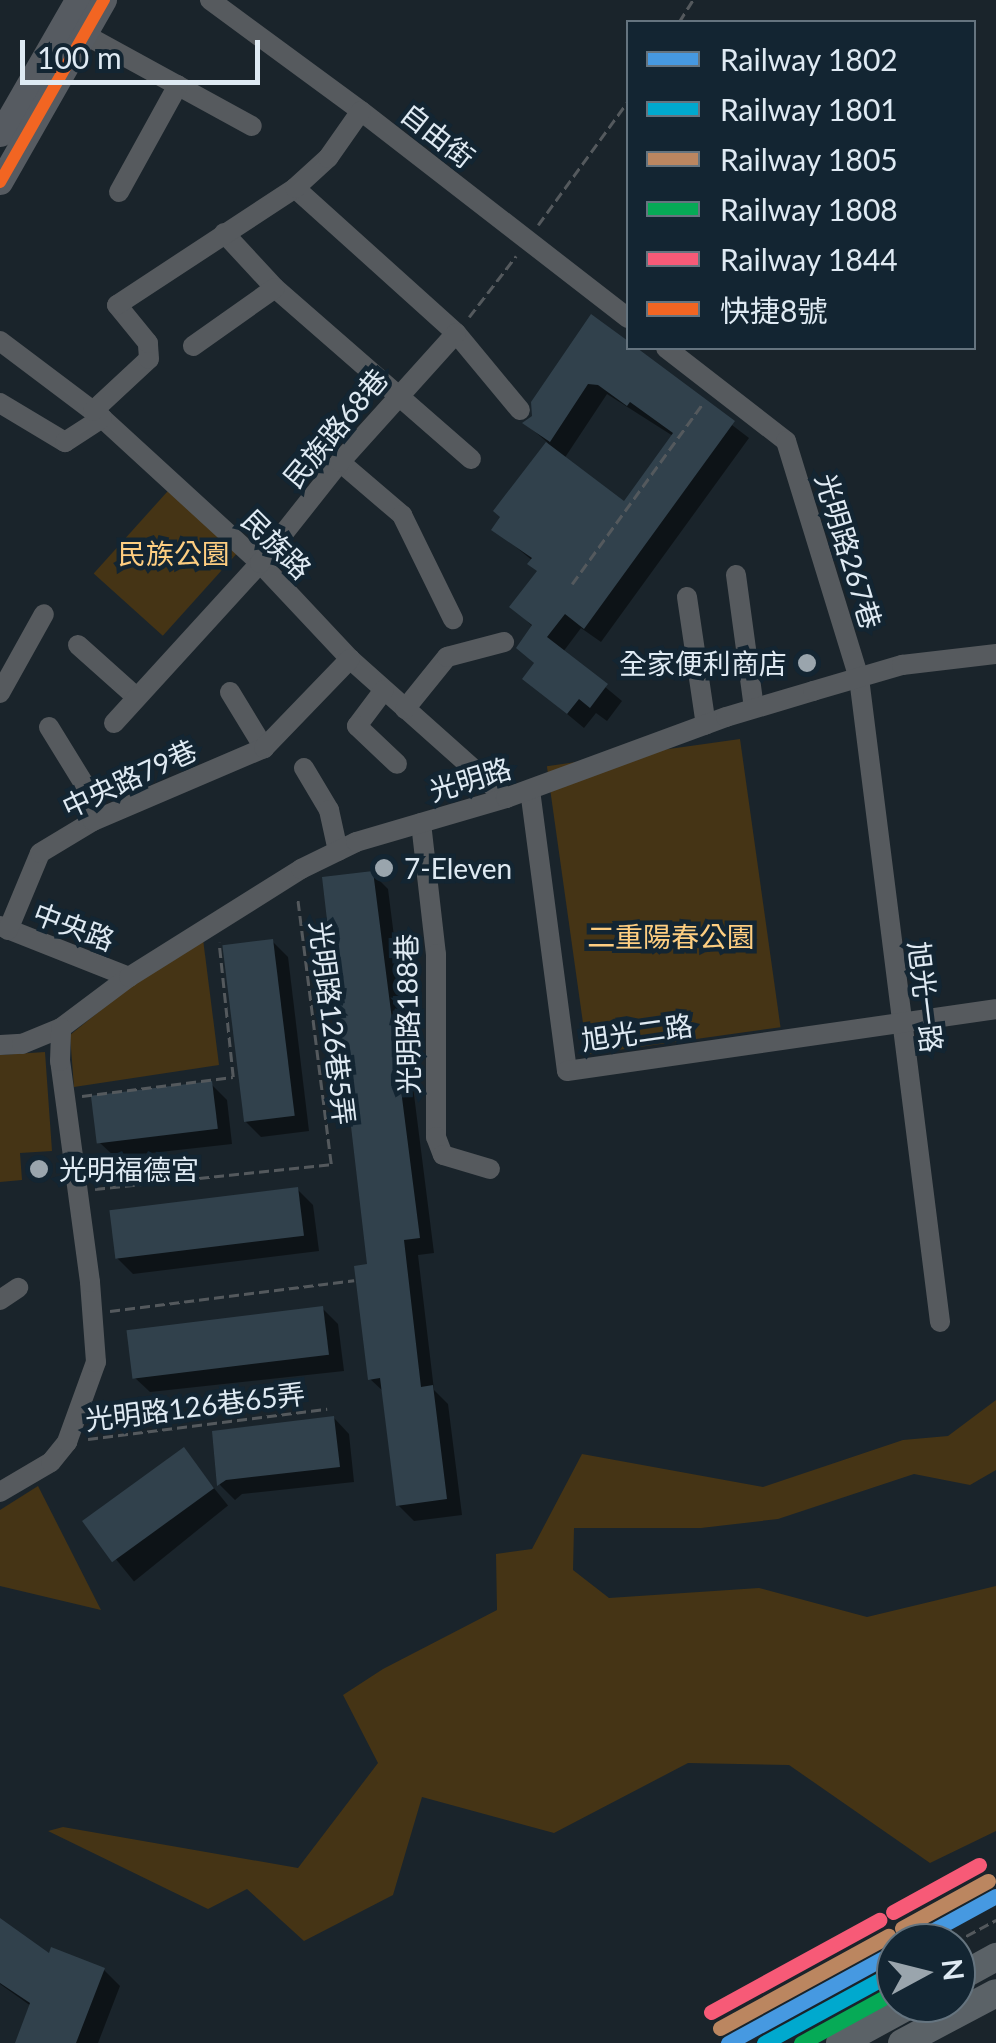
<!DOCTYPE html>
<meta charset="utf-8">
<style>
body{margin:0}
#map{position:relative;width:996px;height:2043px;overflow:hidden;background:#1a242b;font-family:Lato,"Noto Sans TC",sans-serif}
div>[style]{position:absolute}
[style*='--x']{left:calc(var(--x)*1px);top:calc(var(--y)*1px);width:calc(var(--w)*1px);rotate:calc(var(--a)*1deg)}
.green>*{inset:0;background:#453415;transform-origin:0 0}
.shadow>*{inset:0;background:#0007;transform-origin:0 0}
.building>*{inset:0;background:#31414c;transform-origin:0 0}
.path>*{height:2.5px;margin-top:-1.25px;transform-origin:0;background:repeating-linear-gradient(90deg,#54595d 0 10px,transparent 0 15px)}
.minor>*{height:20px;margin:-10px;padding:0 10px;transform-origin:10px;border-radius:10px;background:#565a5e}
.major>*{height:25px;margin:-12.5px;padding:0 12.5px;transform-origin:12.5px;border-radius:12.5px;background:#565b61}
.highway>*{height:28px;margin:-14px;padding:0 14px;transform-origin:14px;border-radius:14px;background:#5b6267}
.bus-1>*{height:12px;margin:-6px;padding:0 6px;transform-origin:6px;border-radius:6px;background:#f26522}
.rail-1>*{height:15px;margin:-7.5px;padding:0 7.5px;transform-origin:7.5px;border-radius:7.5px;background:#4699e1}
.rail-2>*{height:15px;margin:-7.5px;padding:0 7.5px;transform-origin:7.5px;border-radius:7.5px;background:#00a9ce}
.rail-3>*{height:15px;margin:-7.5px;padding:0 7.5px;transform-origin:7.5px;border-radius:7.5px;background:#bb8660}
.rail-4>*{height:15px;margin:-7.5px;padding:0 7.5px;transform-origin:7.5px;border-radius:7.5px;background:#06aa56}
.rail-5>*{height:15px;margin:-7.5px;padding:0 7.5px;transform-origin:7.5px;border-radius:7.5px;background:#f75a77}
.dots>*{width:28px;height:28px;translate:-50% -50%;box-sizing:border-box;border:5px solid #132532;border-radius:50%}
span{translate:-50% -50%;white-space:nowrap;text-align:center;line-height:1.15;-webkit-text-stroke:9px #132532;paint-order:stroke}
.street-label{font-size:28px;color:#dfeaf3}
.park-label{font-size:28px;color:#fece81}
.poi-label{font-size:28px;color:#dfeaf3}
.right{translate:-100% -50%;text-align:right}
.left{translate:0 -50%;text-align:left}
.legend{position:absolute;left:626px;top:20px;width:350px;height:330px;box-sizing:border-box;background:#132532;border:2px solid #65747f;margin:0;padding:12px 18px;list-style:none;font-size:30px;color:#dfeaf3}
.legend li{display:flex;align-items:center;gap:20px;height:50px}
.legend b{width:50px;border:2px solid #65747f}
.north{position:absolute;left:876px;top:1923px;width:100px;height:100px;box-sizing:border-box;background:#132532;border:2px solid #65747f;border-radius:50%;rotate:83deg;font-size:28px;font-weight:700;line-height:40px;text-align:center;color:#dfeaf3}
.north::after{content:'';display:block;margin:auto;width:35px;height:45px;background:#9aa5ad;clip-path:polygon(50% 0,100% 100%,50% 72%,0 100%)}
.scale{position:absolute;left:20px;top:40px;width:240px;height:45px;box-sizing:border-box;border:5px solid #dfeaf3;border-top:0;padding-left:12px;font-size:30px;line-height:35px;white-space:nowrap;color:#dfeaf3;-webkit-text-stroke:8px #132532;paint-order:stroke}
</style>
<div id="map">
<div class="green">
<i style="left:176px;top:482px;width:93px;height:123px;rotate:42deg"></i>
<i style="left:740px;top:739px;width:291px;height:195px;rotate:82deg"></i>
<i style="clip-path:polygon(203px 939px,219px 1065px,74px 1087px,70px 1035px,138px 980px)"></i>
<i style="clip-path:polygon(45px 1052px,52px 1151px,20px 1153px,22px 1180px,0 1182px,0 1055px)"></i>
<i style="clip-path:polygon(996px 1400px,996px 1470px,970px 1485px,914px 1474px,778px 1519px,701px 1528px,574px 1528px,573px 1570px,609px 1598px,759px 1588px,867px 1617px,996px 1586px,996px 1831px,930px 1863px,789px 1765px,688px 1763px,554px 1833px,422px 1797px,393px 1895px,304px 1941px,247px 1889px,208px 1909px,48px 1831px,63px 1827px,298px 1868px,378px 1763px,343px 1695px,383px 1669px,497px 1610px,496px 1554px,532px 1549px,582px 1454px,763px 1487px,903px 1440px,948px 1436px)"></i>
<i style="clip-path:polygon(38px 1486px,101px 1610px,0 1586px,0 1510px)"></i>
</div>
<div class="shadow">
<i style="clip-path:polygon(evenodd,592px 318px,749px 438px,601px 642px,581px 628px,563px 652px,622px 701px,607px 721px,596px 713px,584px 728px,525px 679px,536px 665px,519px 648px,533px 627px,513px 607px,539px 573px,533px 561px,494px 529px,548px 443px,526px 424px,535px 417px,592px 318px,607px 394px,673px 436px,624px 504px,564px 459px,607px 394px)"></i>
<i style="clip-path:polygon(372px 873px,388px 889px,434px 1253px,418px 1255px,434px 1390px,448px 1404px,462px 1515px,414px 1521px,398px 1505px,384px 1392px,370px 1379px)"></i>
<i style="clip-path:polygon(272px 941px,288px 957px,309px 1131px,261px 1137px,245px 1121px)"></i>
<i style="clip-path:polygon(211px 1084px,227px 1100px,232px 1144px,115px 1157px,99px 1142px)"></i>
<i style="clip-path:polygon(297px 1189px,313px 1205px,319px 1251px,133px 1274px,117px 1258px)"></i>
<i style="clip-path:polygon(322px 1308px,338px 1324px,344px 1371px,150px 1392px,134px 1377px)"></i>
<i style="clip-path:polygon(334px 1418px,349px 1434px,354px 1482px,242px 1494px,235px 1500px,220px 1485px,215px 1433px)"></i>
<i style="left:184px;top:1451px;width:70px;height:121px;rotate:51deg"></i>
<i style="clip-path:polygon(0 1920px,50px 1957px,104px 1970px,120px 1986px,98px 2043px,17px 2043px,31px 2006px,0 1984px)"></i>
</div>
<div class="building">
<i style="clip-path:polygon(591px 314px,628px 341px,628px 348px,637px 348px,735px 421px,584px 629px,565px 614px,547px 637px,608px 684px,590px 708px,579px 699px,567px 714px,522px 679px,534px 663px,516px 648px,532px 625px,509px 607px,537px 571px,527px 564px,532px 558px,491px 530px,500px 517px,493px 511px,546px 442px,624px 501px,673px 433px,630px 402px,627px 406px,598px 385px,588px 384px,550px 442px,522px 423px,532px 416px,531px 402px)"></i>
<i style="clip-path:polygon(373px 871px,420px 1238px,404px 1240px,421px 1387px,433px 1385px,447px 1499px,396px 1506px,380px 1378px,368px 1380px,354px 1266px,367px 1264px,322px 877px)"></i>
<i style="left:273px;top:939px;width:178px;height:51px;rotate:83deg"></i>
<i style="left:212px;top:1081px;width:48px;height:122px;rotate:83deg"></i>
<i style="left:298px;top:1187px;width:49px;height:190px;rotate:83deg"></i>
<i style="left:323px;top:1306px;width:49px;height:198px;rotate:83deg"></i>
<i style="clip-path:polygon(334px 1416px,340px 1467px,226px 1480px,217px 1486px,212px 1431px)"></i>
<i style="left:184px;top:1447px;width:51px;height:126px;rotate:54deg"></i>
<i style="clip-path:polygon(0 1918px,49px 1953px,51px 1947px,105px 1968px,76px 2043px,15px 2043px,30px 2003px,0 1983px)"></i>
</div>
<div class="path">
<i style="--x:679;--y:22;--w:26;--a:-58"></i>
<i style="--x:538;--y:225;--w:153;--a:-54"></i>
<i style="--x:469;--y:317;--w:77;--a:-52.4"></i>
<i style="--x:572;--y:584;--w:223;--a:-54.1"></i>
<i style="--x:82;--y:1096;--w:152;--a:-7.2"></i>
<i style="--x:233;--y:1077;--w:135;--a:-96"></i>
<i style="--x:95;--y:1189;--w:237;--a:-6"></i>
<i style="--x:331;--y:1164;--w:270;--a:-97.2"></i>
<i style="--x:110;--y:1311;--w:246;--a:-7.2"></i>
<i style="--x:88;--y:1439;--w:241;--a:-7.2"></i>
<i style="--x:953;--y:1943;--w:49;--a:-28.1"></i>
<i style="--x:770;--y:2043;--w:144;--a:-28.7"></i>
</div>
<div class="minor">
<i style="--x:210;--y:0;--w:187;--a:36.3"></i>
<i style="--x:361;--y:111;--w:338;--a:37.8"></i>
<i style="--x:71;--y:27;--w:206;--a:28.7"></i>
<i style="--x:295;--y:188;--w:217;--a:42"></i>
<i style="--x:456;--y:333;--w:100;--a:50.3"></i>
<i style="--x:119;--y:192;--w:122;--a:-61.1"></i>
<i style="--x:224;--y:233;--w:75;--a:47.2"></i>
<i style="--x:275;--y:288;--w:260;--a:41.1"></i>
<i style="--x:0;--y:341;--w:128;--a:37"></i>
<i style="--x:102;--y:418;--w:214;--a:42.5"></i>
<i style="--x:260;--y:563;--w:132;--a:46.8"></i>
<i style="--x:350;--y:659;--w:209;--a:41.7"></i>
<i style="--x:193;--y:346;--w:100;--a:-35.3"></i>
<i style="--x:666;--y:348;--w:152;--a:37.8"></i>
<i style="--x:786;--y:441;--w:248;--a:72.9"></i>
<i style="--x:859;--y:678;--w:649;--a:82.83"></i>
<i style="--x:0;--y:403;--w:76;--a:31"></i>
<i style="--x:65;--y:442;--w:44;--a:-33"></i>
<i style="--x:93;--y:411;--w:76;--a:-42.9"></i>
<i style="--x:149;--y:359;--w:16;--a:-94"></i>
<i style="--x:148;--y:343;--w:49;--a:-129.2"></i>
<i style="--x:117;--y:305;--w:213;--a:-33.3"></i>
<i style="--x:295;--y:188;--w:45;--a:-42.3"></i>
<i style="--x:328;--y:158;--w:57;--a:-54.9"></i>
<i style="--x:340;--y:462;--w:82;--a:40.5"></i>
<i style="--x:402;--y:515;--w:116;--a:63.9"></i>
<i style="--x:736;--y:575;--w:134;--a:82.3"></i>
<i style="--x:687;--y:597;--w:129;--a:81.6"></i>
<i style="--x:78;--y:645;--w:76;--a:41.8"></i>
<i style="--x:384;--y:690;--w:45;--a:126.9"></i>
<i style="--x:357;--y:726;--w:55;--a:43.5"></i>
<i style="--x:230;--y:692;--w:66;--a:58.7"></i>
<i style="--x:0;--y:693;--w:90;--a:-60.9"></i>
<i style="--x:405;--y:709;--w:67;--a:-51.1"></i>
<i style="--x:447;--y:657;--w:59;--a:-14.7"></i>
<i style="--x:114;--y:723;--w:217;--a:-47.6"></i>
<i style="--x:260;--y:563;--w:129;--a:-51.6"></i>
<i style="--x:340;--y:462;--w:173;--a:-48"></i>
<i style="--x:49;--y:727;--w:76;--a:58.4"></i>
<i style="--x:89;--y:792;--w:29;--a:82"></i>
<i style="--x:304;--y:768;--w:49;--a:59.2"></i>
<i style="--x:329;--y:810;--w:42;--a:77.6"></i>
<i style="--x:530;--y:790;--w:283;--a:82.5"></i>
<i style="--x:567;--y:1071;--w:433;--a:-8.2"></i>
<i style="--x:421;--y:823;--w:132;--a:83.5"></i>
<i style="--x:436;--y:954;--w:183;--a:90"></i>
<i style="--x:436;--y:1137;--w:19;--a:69"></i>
<i style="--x:443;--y:1155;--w:49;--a:16.6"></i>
<i style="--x:0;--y:926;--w:139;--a:21.6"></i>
<i style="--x:8;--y:930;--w:83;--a:-67.4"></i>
<i style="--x:40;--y:853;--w:62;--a:-31.1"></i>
<i style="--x:93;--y:821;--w:186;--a:-23.1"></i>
<i style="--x:264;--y:748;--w:124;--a:-46"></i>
<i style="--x:0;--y:1045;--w:22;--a:-3"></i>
<i style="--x:22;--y:1044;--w:42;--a:-22.3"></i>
<i style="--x:61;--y:1028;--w:85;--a:-36.9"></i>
<i style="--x:129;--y:977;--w:203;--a:-32.1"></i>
<i style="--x:301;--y:869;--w:61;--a:-26.1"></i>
<i style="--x:356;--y:842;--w:156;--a:-16.3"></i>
<i style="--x:506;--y:798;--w:234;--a:-20.2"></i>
<i style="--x:726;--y:717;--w:91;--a:-16.6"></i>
<i style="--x:813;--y:691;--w:93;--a:-16.3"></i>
<i style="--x:902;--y:665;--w:95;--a:-6.7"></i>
<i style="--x:0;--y:1300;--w:22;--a:-34"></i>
<i style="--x:0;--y:1492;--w:59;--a:-30.5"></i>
<i style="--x:51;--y:1462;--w:26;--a:-51"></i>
<i style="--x:67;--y:1442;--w:85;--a:-70.1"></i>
<i style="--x:96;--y:1362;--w:80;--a:-94.3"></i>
<i style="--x:90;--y:1282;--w:223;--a:-97.7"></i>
<i style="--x:60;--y:1061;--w:33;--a:-88"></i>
</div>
<div class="major">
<i style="--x:0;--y:134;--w:155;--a:-60.1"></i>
<i style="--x:0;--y:182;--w:210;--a:-60.3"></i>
</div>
<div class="highway">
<i style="--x:956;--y:1979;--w:46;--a:-28.8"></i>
<i style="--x:840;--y:2043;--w:83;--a:-28.7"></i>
<i style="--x:902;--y:2043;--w:106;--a:-28"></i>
</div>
<div class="bus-1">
<i style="--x:0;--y:182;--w:210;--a:-60.3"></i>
</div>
<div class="rail-1">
<i style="--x:910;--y:1943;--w:98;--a:-28.7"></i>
<i style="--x:728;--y:2043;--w:192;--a:-28.7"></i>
</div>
<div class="rail-2">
<i style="--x:764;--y:2043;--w:150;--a:-28.6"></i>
</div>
<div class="rail-3">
<i style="--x:902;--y:1928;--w:98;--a:-28.7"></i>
<i style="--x:720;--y:2028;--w:192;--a:-28.7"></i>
</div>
<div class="rail-4">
<i style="--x:801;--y:2043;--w:108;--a:-28.7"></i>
</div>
<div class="rail-5">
<i style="--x:893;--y:1912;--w:98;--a:-28.7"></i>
<i style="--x:711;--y:2012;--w:192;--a:-28.7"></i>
</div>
<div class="dots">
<i style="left:807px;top:663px;background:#9aa5ad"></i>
<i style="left:384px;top:868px;background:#9aa5ad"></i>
<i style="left:39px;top:1169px;background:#9aa5ad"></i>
</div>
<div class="street-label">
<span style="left:438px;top:135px;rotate:38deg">自由街</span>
<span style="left:335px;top:428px;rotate:-50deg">民族路68巷</span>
<span style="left:277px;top:544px;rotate:45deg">民族路</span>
<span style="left:849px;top:551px;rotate:73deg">光明路267巷</span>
<span style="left:129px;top:778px;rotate:-25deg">中央路79巷</span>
<span style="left:470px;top:779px;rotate:-17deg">光明路</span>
<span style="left:74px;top:926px;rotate:21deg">中央路</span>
<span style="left:926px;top:997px;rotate:83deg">旭光一路</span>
<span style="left:407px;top:1014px;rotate:-91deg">光明路188巷</span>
<span style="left:333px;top:1023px;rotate:83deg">光明路126巷5弄</span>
<span style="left:637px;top:1032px;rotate:-8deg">旭光二路</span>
<span style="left:195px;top:1406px;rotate:-7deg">光明路126巷65弄</span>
</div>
<div class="park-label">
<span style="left:174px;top:553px">民族公園</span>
<span style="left:671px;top:936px">二重陽春公園</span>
</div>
<div class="poi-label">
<span class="right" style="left:787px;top:663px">全家便利商店</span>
<span class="left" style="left:404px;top:868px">7-Eleven</span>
<span class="left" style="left:59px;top:1169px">光明福德宮</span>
</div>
<ul class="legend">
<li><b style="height:12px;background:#4699e1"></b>Railway 1802</li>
<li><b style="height:12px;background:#00a9ce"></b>Railway 1801</li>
<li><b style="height:12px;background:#bb8660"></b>Railway 1805</li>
<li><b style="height:12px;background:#06aa56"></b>Railway 1808</li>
<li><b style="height:12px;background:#f75a77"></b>Railway 1844</li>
<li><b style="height:12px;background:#f26522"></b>快捷8號</li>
</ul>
<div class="north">N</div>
<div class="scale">100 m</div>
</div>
